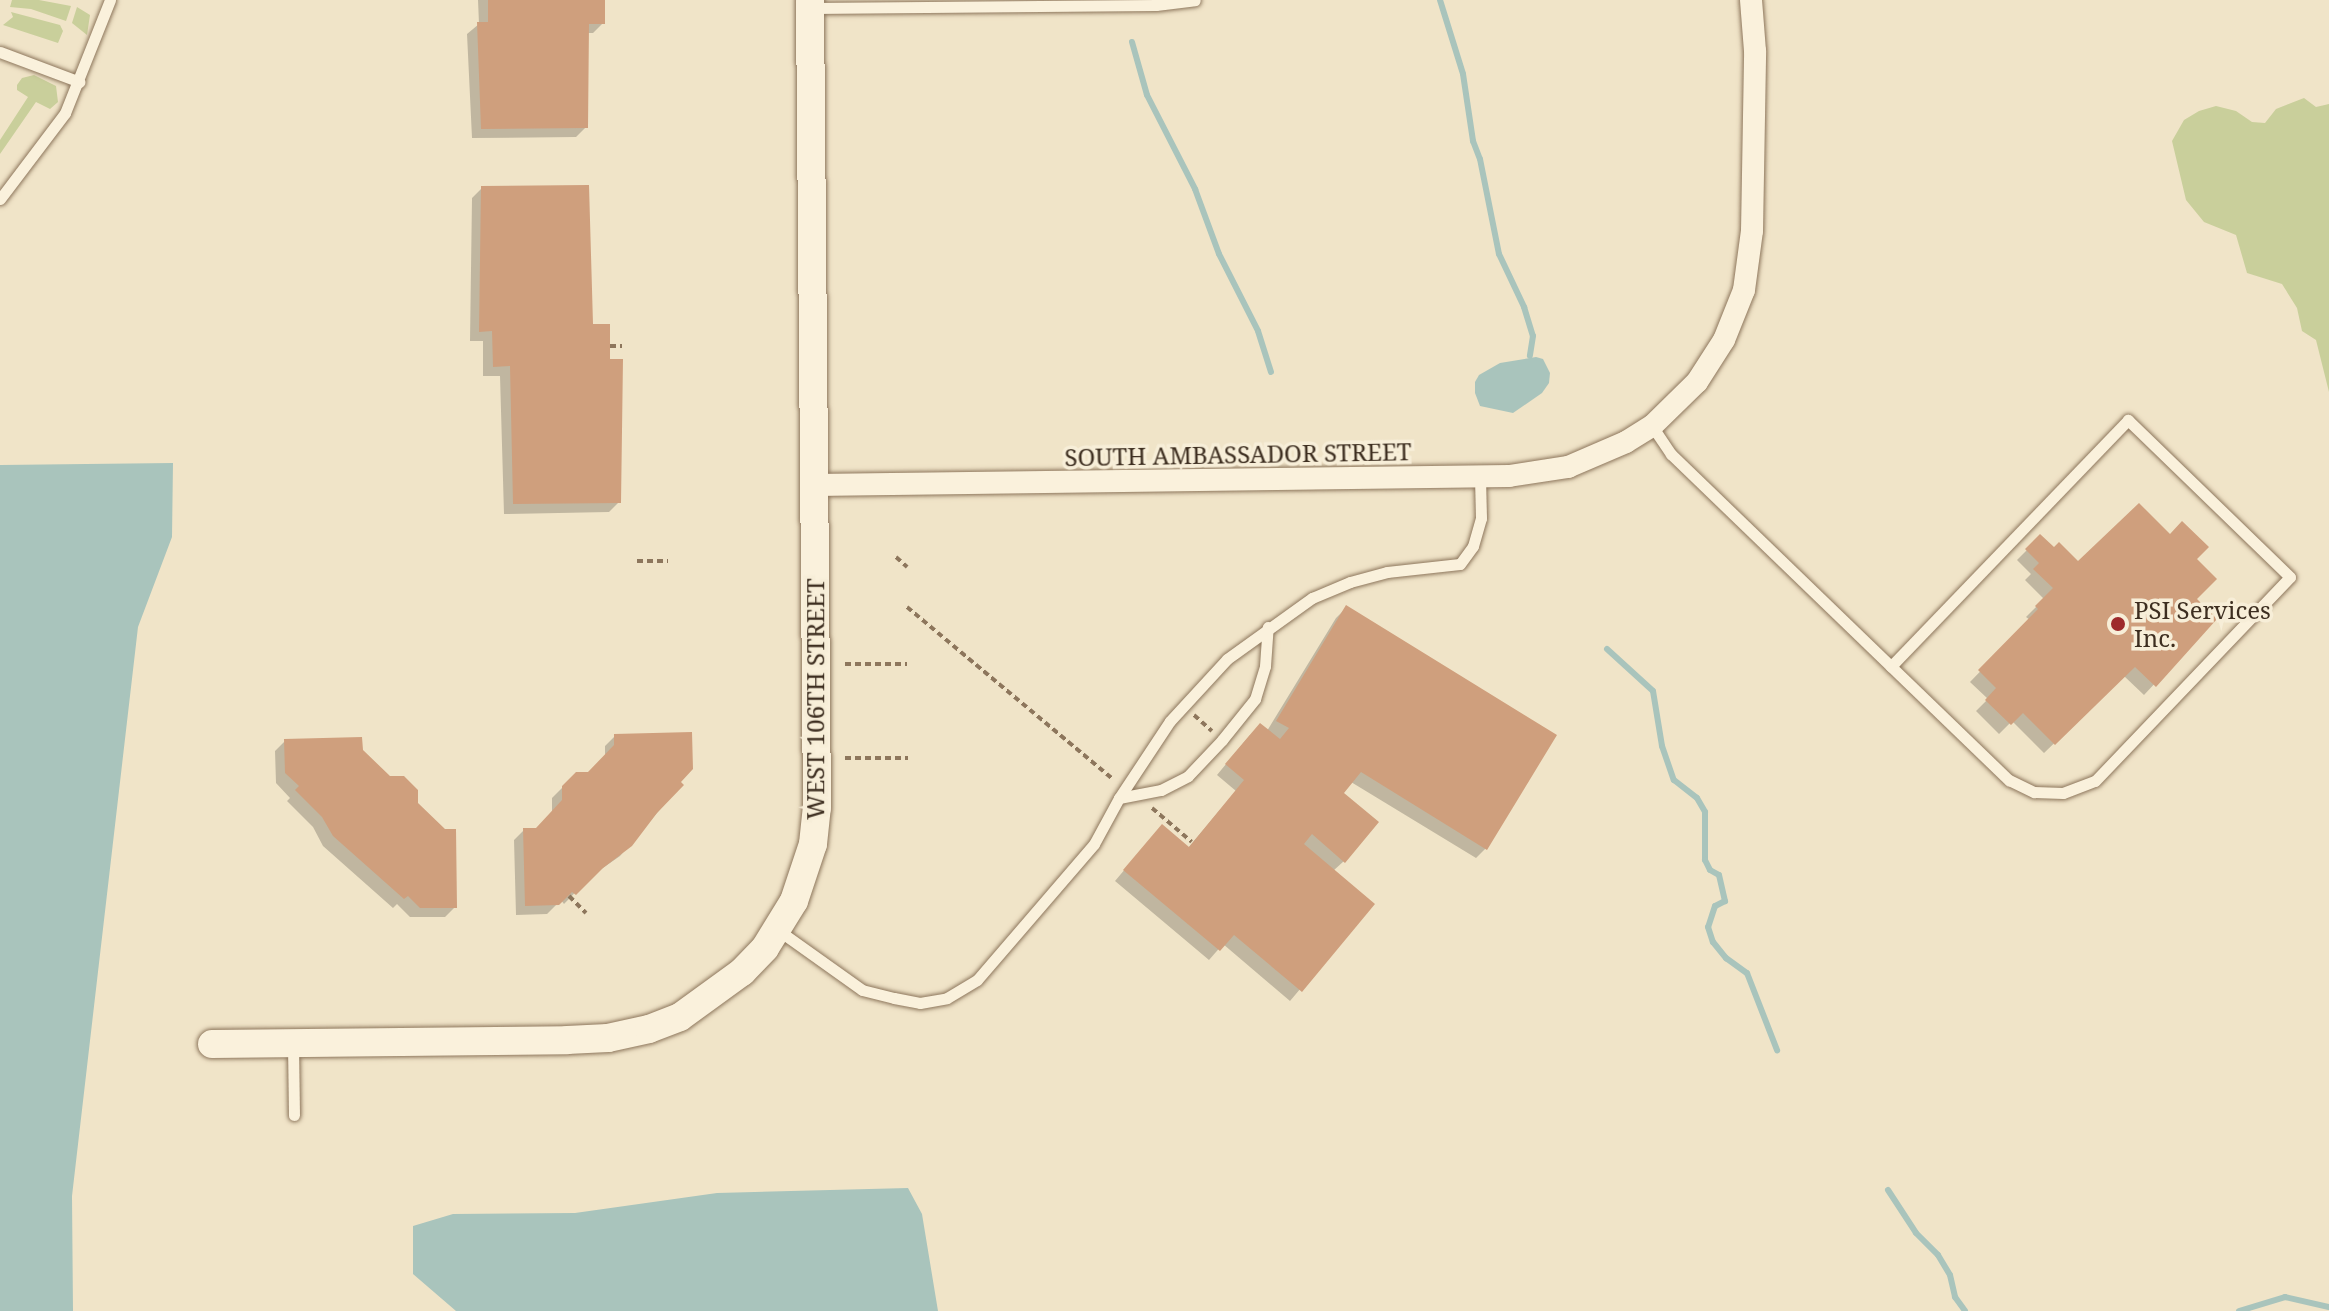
<!DOCTYPE html>
<style>
body{margin:0}
#map{position:relative;width:2329px;height:1311px;overflow:hidden;background:#f0e4c8;font-family:"Noto Serif",serif}
div>[style]{position:absolute}
[style*='--x']{left:calc(var(--x)*1px);top:calc(var(--y)*1px);width:calc(var(--w)*1px);rotate:calc(var(--a)*1deg)}
.green>*{inset:0;background:#c9cf9b}
.water>*{inset:0;background:#a9c4bc}
.shadow>*{inset:0;background:#0003}
.stream>*{height:6px;margin:-3px;padding:0 3px;transform-origin:3px;border-radius:3px;background:#a9c4bc}
.building>*{inset:0;background:#cf9f7d}
.path>*{height:4px;margin-top:-2px;transform-origin:0;background:repeating-linear-gradient(90deg,#8d765c 0 6px,transparent 0 10px)}
.roads{filter:drop-shadow(0 0 2px #8d765c) drop-shadow(0 0 2px #8d765c)}
.service>*{height:11px;margin:-5.5px;padding:0 5.5px;transform-origin:5.5px;border-radius:5.5px;background:#faf1dc}
.minor>*{height:22px;margin:-11px;padding:0 11px;transform-origin:11px;border-radius:11px;background:#faf1dc}
.tertiary>*{height:28px;margin:-14px;padding:0 14px;transform-origin:14px;border-radius:14px;background:#faf1dc}
.dots>*{width:22px;height:22px;translate:-50% -50%;box-sizing:border-box;border:4px solid #f7eed8;border-radius:50%}
span{translate:-50% -50%;white-space:nowrap;text-align:center;line-height:1.15;-webkit-text-stroke:7px #f7eed8;paint-order:stroke}
.street-label{font-size:24px;color:#3d2e20}
.poi-label{font-size:24px;color:#3d2e20}
.left{translate:0 -50%;text-align:left}
</style>
<div id="map">
<div class="green">
<i style="clip-path:polygon(12px 0,39px 0,71px 6px,66px 21px,31px 9px,10px 7px)"></i>
<i style="clip-path:polygon(77px 7px,90px 15px,87px 35px,72px 23px)"></i>
<i style="clip-path:polygon(11px 12px,60px 25px,63px 31px,58px 43px,3px 25px,13px 17px)"></i>
<i style="clip-path:polygon(34px 75px,56px 86px,58px 102px,50px 109px,36px 102px,0 154px,0 140px,28px 97px,17px 90px,17px 85px,22px 78px)"></i>
<i style="clip-path:polygon(2304px 98px,2316px 107px,2329px 104px,2329px 392px,2316px 340px,2302px 331px,2297px 308px,2282px 284px,2247px 273px,2236px 235px,2204px 222px,2186px 200px,2172px 141px,2184px 120px,2199px 111px,2216px 106px,2236px 111px,2252px 122px,2265px 123px,2276px 109px)"></i>
</div>
<div class="water">
<i style="clip-path:polygon(1536px 357px,1543px 359px,1550px 373px,1549px 383px,1542px 393px,1513px 413px,1480px 406px,1475px 393px,1475px 382px,1479px 375px,1500px 363px)"></i>
<i style="clip-path:polygon(173px 463px,172px 537px,138px 627px,72px 1196px,73px 1311px,0 1311px,0 465px)"></i>
<i style="clip-path:polygon(908px 1188px,922px 1214px,938px 1311px,456px 1311px,413px 1274px,413px 1226px,453px 1214px,575px 1213px,717px 1193px)"></i>
</div>
<div class="shadow">
<i style="clip-path:polygon(478px 0,603px 0,603px 23px,593px 33px,587px 33px,586px 127px,576px 137px,472px 138px,467px 34px,479px 24px)"></i>
<i style="clip-path:polygon(482px 188px,591px 326px,619px 502px,609px 512px,504px 514px,500px 376px,483px 376px,483px 341px,470px 341px,472px 198px)"></i>
<i style="clip-path:polygon(2040px 537px,2054px 550px,2078px 563px,2194px 559px,2194px 599px,2215px 619px,2144px 695px,2124px 676px,2044px 753px,2012px 721px,1999px 734px,1976px 711px,1988px 699px,1970px 682px,2030px 620px,2026px 617px,2044px 599px,2025px 580px,2031px 574px,2017px 560px)"></i>
<i style="clip-path:polygon(1346px 608px,1486px 848px,1476px 858px,1351px 782px,1342px 793px,1344px 861px,1333px 871px,1372px 904px,1290px 1001px,1223px 944px,1209px 960px,1115px 881px,1153px 836px,1188px 848px,1236px 791px,1217px 775px,1250px 735px,1267px 731px,1336px 618px)"></i>
<i style="clip-path:polygon(615px 736px,681px 785px,620px 856px,590px 877px,564px 904px,561px 900px,547px 914px,516px 915px,514px 840px,524px 830px,536px 830px,552px 812px,552px 798px,576px 774px,588px 774px,605px 757px,605px 746px)"></i>
<i style="clip-path:polygon(285px 741px,361px 751px,416px 804px,455px 907px,445px 917px,410px 917px,397px 904px,393px 908px,323px 846px,313px 827px,287px 801px,290px 798px,276px 783px,275px 751px)"></i>
</div>
<div class="stream">
<i style="--x:1440;--y:0;--w:77;--a:72.7"></i>
<i style="--x:1463;--y:74;--w:68;--a:81.5"></i>
<i style="--x:1473;--y:141;--w:19;--a:69"></i>
<i style="--x:1480;--y:159;--w:97;--a:78.7"></i>
<i style="--x:1499;--y:254;--w:59;--a:64.7"></i>
<i style="--x:1524;--y:307;--w:30;--a:73"></i>
<i style="--x:1533;--y:336;--w:20;--a:99"></i>
<i style="--x:1132;--y:42;--w:55;--a:74.2"></i>
<i style="--x:1147;--y:95;--w:106;--a:62.9"></i>
<i style="--x:1195;--y:189;--w:69;--a:69.7"></i>
<i style="--x:1219;--y:254;--w:86;--a:63.1"></i>
<i style="--x:1258;--y:331;--w:43;--a:72.4"></i>
<i style="--x:1607;--y:649;--w:62;--a:42.4"></i>
<i style="--x:1653;--y:691;--w:56;--a:80.7"></i>
<i style="--x:1662;--y:746;--w:36;--a:71"></i>
<i style="--x:1674;--y:780;--w:29;--a:38"></i>
<i style="--x:1697;--y:798;--w:16;--a:60"></i>
<i style="--x:1705;--y:812;--w:48;--a:90"></i>
<i style="--x:1705;--y:860;--w:11;--a:63"></i>
<i style="--x:1710;--y:870;--w:10;--a:29"></i>
<i style="--x:1719;--y:875;--w:27;--a:77"></i>
<i style="--x:1725;--y:901;--w:11;--a:153"></i>
<i style="--x:1715;--y:906;--w:22;--a:108"></i>
<i style="--x:1708;--y:927;--w:16;--a:72"></i>
<i style="--x:1713;--y:942;--w:21;--a:51"></i>
<i style="--x:1726;--y:958;--w:26;--a:36"></i>
<i style="--x:1747;--y:973;--w:83;--a:68.7"></i>
<i style="--x:1888;--y:1190;--w:51;--a:56.9"></i>
<i style="--x:1916;--y:1233;--w:31;--a:45"></i>
<i style="--x:1938;--y:1255;--w:23;--a:59"></i>
<i style="--x:1950;--y:1275;--w:23;--a:77"></i>
<i style="--x:1955;--y:1297;--w:17;--a:54"></i>
<i style="--x:2239;--y:1311;--w:48;--a:-16.9"></i>
<i style="--x:2285;--y:1297;--w:45;--a:12.8"></i>
</div>
<div class="building">
<i style="clip-path:polygon(488px 0,605px 0,605px 24px,589px 24px,588px 128px,481px 129px,477px 22px,488px 22px)"></i>
<i style="clip-path:polygon(589px 185px,593px 324px,610px 324px,610px 359px,623px 359px,621px 503px,513px 504px,510px 366px,493px 367px,492px 331px,479px 332px,481px 186px)"></i>
<i style="clip-path:polygon(2139px 503px,2170px 534px,2182px 521px,2209px 547px,2197px 559px,2217px 579px,2197px 599px,2217px 619px,2156px 687px,2135px 667px,2055px 745px,2023px 713px,2011px 725px,1985px 700px,1996px 688px,1978px 670px,2038px 609px,2035px 606px,2053px 588px,2033px 569px,2039px 563px,2025px 549px,2040px 534px,2054px 547px,2059px 542px,2078px 561px)"></i>
<i style="clip-path:polygon(1346px 605px,1557px 735px,1487px 850px,1361px 772px,1344px 793px,1379px 822px,1345px 863px,1312px 834px,1304px 844px,1375px 904px,1302px 992px,1234px 935px,1220px 951px,1123px 870px,1162px 824px,1189px 847px,1244px 780px,1225px 764px,1260px 723px,1280px 739px,1289px 728px,1276px 721px)"></i>
<i style="clip-path:polygon(692px 732px,693px 769px,681px 782px,684px 785px,657px 813px,632px 846px,603px 868px,576px 895px,572px 892px,559px 905px,525px 906px,523px 828px,536px 828px,562px 800px,562px 786px,576px 772px,588px 772px,614px 745px,614px 734px)"></i>
<i style="clip-path:polygon(362px 737px,363px 750px,390px 776px,404px 776px,418px 790px,418px 803px,445px 829px,456px 829px,457px 908px,420px 908px,408px 896px,404px 899px,333px 836px,322px 817px,295px 790px,299px 786px,285px 773px,284px 739px)"></i>
</div>
<div class="path">
<i style="--x:610;--y:346;--w:12;--a:0"></i>
<i style="--x:896;--y:557;--w:15;--a:42"></i>
<i style="--x:637;--y:561;--w:31;--a:0"></i>
<i style="--x:907;--y:607;--w:268;--a:39.9"></i>
<i style="--x:845;--y:664;--w:62;--a:0"></i>
<i style="--x:1194;--y:715;--w:24;--a:42"></i>
<i style="--x:845;--y:758;--w:63;--a:0"></i>
<i style="--x:1152;--y:808;--w:52;--a:40.4"></i>
<i style="--x:569;--y:896;--w:24;--a:45"></i>
</div>
<div class="roads">
<div class="service">
<i style="--x:811;--y:8;--w:345;--a:-0.5"></i>
<i style="--x:1156;--y:5;--w:39;--a:-7"></i>
<i style="--x:0;--y:52;--w:85;--a:20.6"></i>
<i style="--x:0;--y:199;--w:108;--a:-52.9"></i>
<i style="--x:65;--y:113;--w:122;--a:-68.3"></i>
<i style="--x:1652;--y:426;--w:34;--a:56"></i>
<i style="--x:1671;--y:454;--w:470;--a:44"></i>
<i style="--x:2009;--y:780;--w:28;--a:26"></i>
<i style="--x:2034;--y:792;--w:29;--a:2"></i>
<i style="--x:2063;--y:793;--w:34;--a:-21"></i>
<i style="--x:2095;--y:781;--w:282;--a:-46.3"></i>
<i style="--x:2290;--y:577;--w:226;--a:-135.9"></i>
<i style="--x:2128;--y:420;--w:342;--a:133.9"></i>
<i style="--x:1119;--y:798;--w:43;--a:-10.8"></i>
<i style="--x:1161;--y:790;--w:30;--a:-27"></i>
<i style="--x:1188;--y:776;--w:50;--a:-46.6"></i>
<i style="--x:1222;--y:740;--w:53;--a:-51.2"></i>
<i style="--x:1255;--y:699;--w:34;--a:-73"></i>
<i style="--x:1265;--y:666;--w:39;--a:-86"></i>
<i style="--x:778;--y:930;--w:103;--a:35.5"></i>
<i style="--x:862;--y:990;--w:33;--a:14"></i>
<i style="--x:894;--y:998;--w:26;--a:11"></i>
<i style="--x:920;--y:1003;--w:27;--a:-10"></i>
<i style="--x:947;--y:998;--w:35;--a:-31"></i>
<i style="--x:977;--y:980;--w:179;--a:-49.3"></i>
<i style="--x:1094;--y:844;--w:52;--a:-61.5"></i>
<i style="--x:1119;--y:798;--w:92;--a:-56.5"></i>
<i style="--x:1170;--y:721;--w:84;--a:-47.4"></i>
<i style="--x:1227;--y:659;--w:105;--a:-35.7"></i>
<i style="--x:1312;--y:598;--w:41;--a:-22.8"></i>
<i style="--x:1350;--y:582;--w:38;--a:-15"></i>
<i style="--x:1387;--y:572;--w:73;--a:-6.3"></i>
<i style="--x:1460;--y:564;--w:22;--a:-54"></i>
<i style="--x:1473;--y:546;--w:29;--a:-74"></i>
<i style="--x:1481;--y:518;--w:41;--a:-91.4"></i>
<i style="--x:293;--y:1044;--w:71;--a:89.2"></i>
</div>
<div class="minor">
<i style="--x:815;--y:485;--w:694;--a:-0.74"></i>
<i style="--x:1509;--y:476;--w:60;--a:-8.7"></i>
<i style="--x:1568;--y:467;--w:63;--a:-23.3"></i>
<i style="--x:1626;--y:442;--w:31;--a:-32"></i>
<i style="--x:1652;--y:426;--w:63;--a:-44.4"></i>
<i style="--x:1697;--y:382;--w:50;--a:-57.3"></i>
<i style="--x:1724;--y:340;--w:54;--a:-68.2"></i>
<i style="--x:1744;--y:290;--w:60;--a:-82.3"></i>
<i style="--x:1752;--y:231;--w:180;--a:-89"></i>
<i style="--x:1755;--y:51;--w:51;--a:-94.5"></i>
</div>
<div class="tertiary">
<i style="--x:212;--y:1044;--w:355;--a:-0.6"></i>
<i style="--x:567;--y:1040;--w:41;--a:-2.8"></i>
<i style="--x:608;--y:1038;--w:42;--a:-12.4"></i>
<i style="--x:649;--y:1029;--w:33;--a:-21"></i>
<i style="--x:680;--y:1017;--w:77;--a:-36"></i>
<i style="--x:742;--y:972;--w:33;--a:-46"></i>
<i style="--x:765;--y:948;--w:55;--a:-58.3"></i>
<i style="--x:794;--y:901;--w:60;--a:-71.6"></i>
<i style="--x:813;--y:844;--w:36;--a:-84"></i>
<i style="--x:817;--y:808;--w:808;--a:-90.5"></i>
</div>
</div>
<div class="dots">
<i style="left:2118px;top:624px;background:#9e2a2b"></i>
</div>
<div class="street-label">
<span style="left:1238px;top:454px;rotate:-1deg">SOUTH AMBASSADOR STREET</span>
<span style="left:815px;top:699px;rotate:-90deg">WEST 106TH STREET</span>
</div>
<div class="poi-label">
<span class="left" style="left:2134px;top:624px">PSI Services<br>Inc.</span>
</div>
</div>
